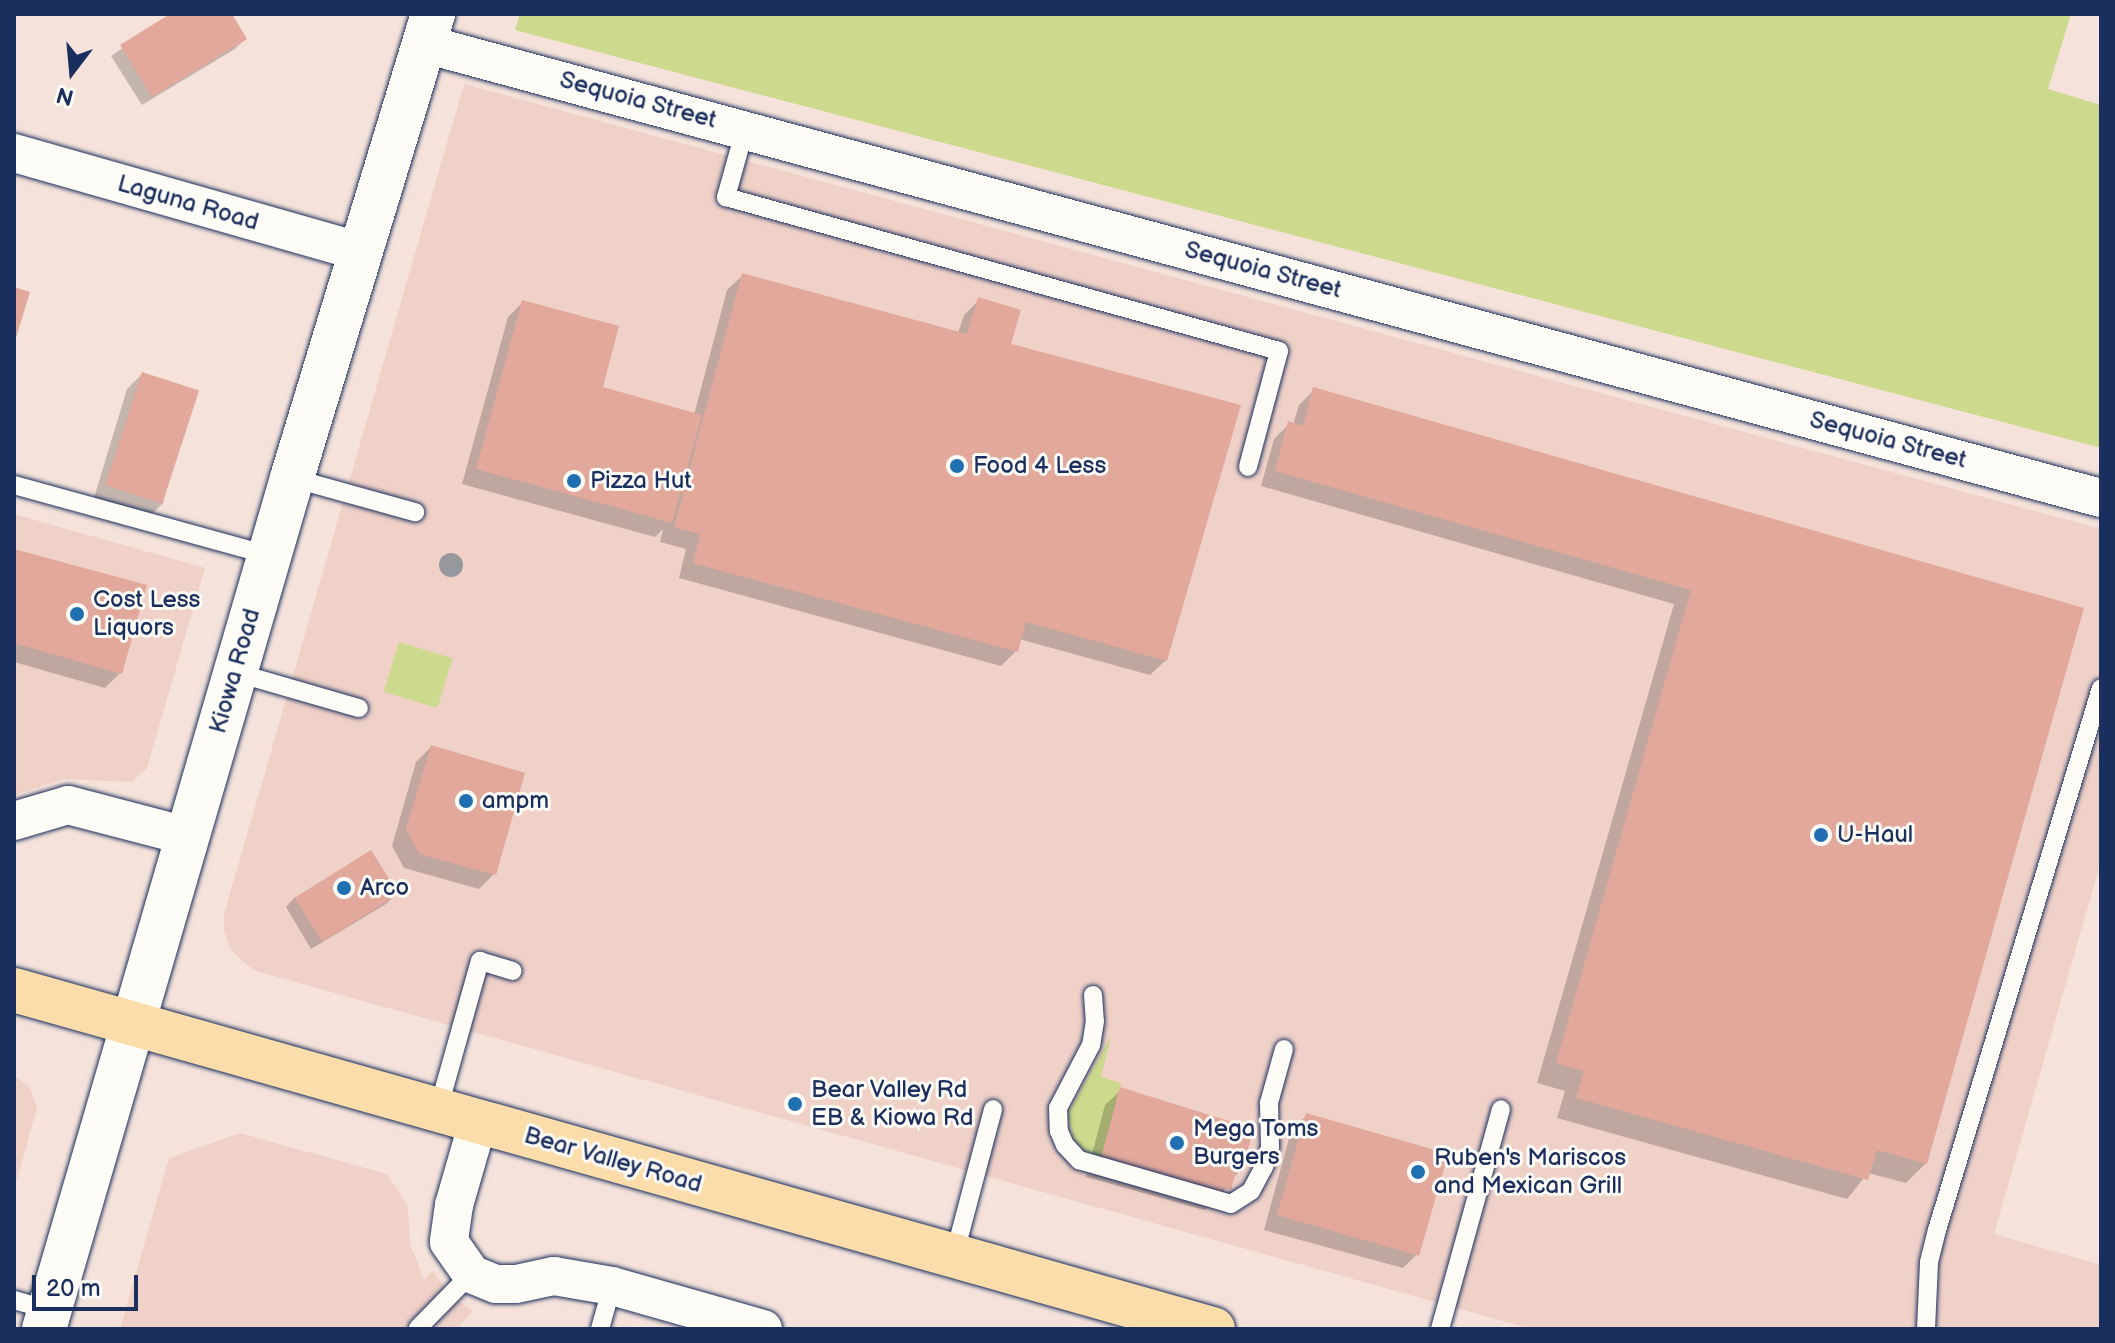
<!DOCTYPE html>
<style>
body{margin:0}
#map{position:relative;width:2115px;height:1343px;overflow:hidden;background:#f5e3db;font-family:"Balsamiq Sans",sans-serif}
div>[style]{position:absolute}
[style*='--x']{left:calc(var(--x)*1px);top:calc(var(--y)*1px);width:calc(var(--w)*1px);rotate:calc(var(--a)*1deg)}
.built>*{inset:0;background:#efd1c8}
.green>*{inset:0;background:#cdd98c;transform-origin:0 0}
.shadow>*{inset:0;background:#0003}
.building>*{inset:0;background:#e1a89b;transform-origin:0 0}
.roads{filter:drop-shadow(0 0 2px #1b2f5e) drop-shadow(0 0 2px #1b2f5e)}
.lane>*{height:18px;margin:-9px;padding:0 9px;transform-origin:9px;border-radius:9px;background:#fdfcf7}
.street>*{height:38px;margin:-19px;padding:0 19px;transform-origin:19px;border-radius:19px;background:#fdfcf7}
.secondary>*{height:44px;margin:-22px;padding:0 22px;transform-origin:22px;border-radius:22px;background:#fdfcf7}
.primary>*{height:44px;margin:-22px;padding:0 22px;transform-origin:22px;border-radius:22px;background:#fbddab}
.trees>*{width:24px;height:24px;margin:-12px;border-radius:50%;background:#96989d}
.dots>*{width:22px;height:22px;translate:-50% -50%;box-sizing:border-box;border:4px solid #fdfcf7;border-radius:50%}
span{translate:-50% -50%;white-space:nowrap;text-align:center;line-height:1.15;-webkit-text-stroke:6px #fdfcf7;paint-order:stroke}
.street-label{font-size:24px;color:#1b2f5e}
.poi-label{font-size:24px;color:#1b2f5e}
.left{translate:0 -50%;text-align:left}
.frame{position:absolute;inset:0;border:16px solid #1b2f5e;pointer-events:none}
.north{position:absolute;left:32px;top:32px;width:80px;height:80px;-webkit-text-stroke:6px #fdfcf7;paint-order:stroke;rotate:196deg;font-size:22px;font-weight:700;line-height:32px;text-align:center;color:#1b2f5e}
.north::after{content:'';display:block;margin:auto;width:28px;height:36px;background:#1b2f5e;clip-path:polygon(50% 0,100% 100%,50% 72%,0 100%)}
.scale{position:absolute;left:32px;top:1275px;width:106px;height:36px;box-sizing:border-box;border:4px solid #1b2f5e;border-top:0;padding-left:10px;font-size:24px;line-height:28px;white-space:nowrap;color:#1b2f5e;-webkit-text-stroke:6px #fdfcf7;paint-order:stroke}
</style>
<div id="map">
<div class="built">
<i style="clip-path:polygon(464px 84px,2101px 529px,2101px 861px,1994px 1234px,2101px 1265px,2101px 1329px,1531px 1329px,256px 971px,242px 961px,230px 948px,224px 931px,224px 914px)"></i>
<i style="clip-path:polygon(14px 514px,205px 568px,147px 768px,132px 782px,64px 779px,14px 795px)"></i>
<i style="clip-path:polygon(14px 1075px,30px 1088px,37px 1108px,14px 1190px)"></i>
<i style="clip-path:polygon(240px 1133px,387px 1174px,408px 1206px,410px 1244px,424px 1279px,433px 1271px,449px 1294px,473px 1311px,457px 1329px,120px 1329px,169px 1158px)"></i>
</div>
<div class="green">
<i style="clip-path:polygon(520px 14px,2071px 14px,2048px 89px,2101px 105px,2101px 448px,515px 30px)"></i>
<i style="left:399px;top:642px;width:56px;height:52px;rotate:17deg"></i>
<i style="clip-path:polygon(1111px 1036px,1101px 1077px,1121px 1083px,1101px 1157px,1088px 1154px,1074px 1141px,1067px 1115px)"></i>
</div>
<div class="shadow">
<i style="clip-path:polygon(174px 14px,229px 14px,245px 39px,235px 49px,142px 105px,111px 56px)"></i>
<i style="clip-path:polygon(743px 275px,958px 333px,964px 315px,979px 300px,1009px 346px,1166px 660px,1150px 675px,1019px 639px,1016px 651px,1001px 666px,679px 578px,686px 549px,660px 542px,663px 529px,655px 537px,462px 484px,508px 317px,523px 302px,600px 389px,694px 415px,727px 290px)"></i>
<i style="clip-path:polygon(142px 374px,164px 502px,148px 518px,93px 501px,127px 389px)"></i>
<i style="clip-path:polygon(1314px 390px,1716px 504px,1926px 1163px,1906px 1183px,1868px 1173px,1847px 1199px,1557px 1118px,1565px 1091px,1537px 1083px,1674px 604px,1261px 486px,1274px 439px,1289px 424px,1293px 425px,1299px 405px)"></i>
<i style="clip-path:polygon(14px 551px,120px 673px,105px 688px,14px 662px)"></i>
<i style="clip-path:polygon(431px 747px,494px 874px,479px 889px,404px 868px,392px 846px,416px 762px)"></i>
<i style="clip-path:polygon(396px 894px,386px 904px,311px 949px,286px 907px,295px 897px)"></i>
<i style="clip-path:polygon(1121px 1090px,1239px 1171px,1214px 1204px,1204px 1210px,1086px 1177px,1105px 1105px)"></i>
<i style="clip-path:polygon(1306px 1116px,1418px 1253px,1403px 1268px,1264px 1230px,1291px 1131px)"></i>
</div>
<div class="building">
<i style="clip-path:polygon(170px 14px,232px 14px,247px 39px,152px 97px,120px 45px)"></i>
<i style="clip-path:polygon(742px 273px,967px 334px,978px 297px,1021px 310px,1011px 344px,1241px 405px,1167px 661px,1026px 622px,1018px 652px,693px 563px,700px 534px,674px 527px)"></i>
<i style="clip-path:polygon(14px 287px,30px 292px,15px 341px,14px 341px)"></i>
<i style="clip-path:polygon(522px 300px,619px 326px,603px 387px,702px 415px,672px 523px,476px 469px)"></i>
<i style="left:142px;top:372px;width:60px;height:119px;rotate:18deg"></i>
<i style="clip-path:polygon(1313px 387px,2084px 608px,1927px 1164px,1877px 1150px,1868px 1180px,1576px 1098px,1584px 1071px,1556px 1063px,1691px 590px,1275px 471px,1288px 421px,1303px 426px)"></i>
<i style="clip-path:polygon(14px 549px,147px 585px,122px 674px,14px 643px)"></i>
<i style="clip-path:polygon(431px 745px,525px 773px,496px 875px,419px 854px,406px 829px)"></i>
<i style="left:371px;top:850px;width:52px;height:90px;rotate:58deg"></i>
<i style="clip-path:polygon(1120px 1087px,1254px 1129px,1241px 1172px,1236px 1171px,1231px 1190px,1223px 1188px,1221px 1196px,1100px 1162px)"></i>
<i style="left:1306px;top:1113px;width:148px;height:106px;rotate:16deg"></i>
</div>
<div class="roads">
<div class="lane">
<i style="--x:745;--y:129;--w:71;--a:105.6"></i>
<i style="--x:726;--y:197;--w:574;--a:15.56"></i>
<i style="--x:1279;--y:351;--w:120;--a:105"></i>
<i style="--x:292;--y:478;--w:128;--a:15.5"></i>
<i style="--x:14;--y:485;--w:264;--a:15.4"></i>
<i style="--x:234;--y:672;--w:130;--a:16.1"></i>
<i style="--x:1093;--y:995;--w:26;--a:86"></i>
<i style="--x:1095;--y:1021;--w:24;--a:99"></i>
<i style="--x:1091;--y:1045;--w:71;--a:117.6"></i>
<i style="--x:1058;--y:1108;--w:23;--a:88"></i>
<i style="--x:1059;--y:1131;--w:15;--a:67"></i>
<i style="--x:1065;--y:1145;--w:21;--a:47"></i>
<i style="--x:1079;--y:1160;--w:158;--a:16.1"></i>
<i style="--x:1231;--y:1204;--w:24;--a:-33"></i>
<i style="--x:1251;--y:1191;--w:27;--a:-62"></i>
<i style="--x:1264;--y:1167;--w:21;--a:-73"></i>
<i style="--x:1270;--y:1147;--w:44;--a:-91.3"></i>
<i style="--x:1269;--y:1103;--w:56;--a:-74.5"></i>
<i style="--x:438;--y:1110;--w:155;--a:-74.3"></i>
<i style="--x:480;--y:961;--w:34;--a:17"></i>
<i style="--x:954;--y:1256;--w:152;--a:-75.1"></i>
<i style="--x:14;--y:1300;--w:37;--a:16"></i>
<i style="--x:418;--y:1328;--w:76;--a:-45.5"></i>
<i style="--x:600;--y:1329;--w:45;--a:-74.4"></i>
<i style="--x:1440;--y:1329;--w:228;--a:-74.5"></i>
<i style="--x:1926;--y:1329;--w:67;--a:-87.4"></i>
<i style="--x:1929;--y:1262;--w:33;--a:-76"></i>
<i style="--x:1937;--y:1230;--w:566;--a:-73.17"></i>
</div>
<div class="street">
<i style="--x:425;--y:44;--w:1736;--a:15.16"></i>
<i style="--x:14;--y:153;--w:361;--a:15.9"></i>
<i style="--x:14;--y:821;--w:56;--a:-16.5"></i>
<i style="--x:68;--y:805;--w:122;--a:14.7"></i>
<i style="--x:478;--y:1122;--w:86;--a:106.1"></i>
<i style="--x:454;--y:1205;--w:37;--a:98"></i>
<i style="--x:449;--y:1242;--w:39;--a:55"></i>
<i style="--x:471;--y:1274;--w:27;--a:22"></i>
<i style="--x:496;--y:1284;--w:20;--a:0"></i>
<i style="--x:516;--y:1284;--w:39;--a:-12"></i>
<i style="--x:554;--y:1276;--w:59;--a:9.8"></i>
<i style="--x:612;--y:1286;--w:157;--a:15.9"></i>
</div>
<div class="secondary">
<i style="--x:44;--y:1329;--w:886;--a:-73.75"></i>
<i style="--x:292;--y:478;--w:485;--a:-73.1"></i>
</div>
<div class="primary">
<i style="--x:14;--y:990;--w:1246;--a:15.79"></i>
</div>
</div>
<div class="trees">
<i style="left:451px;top:565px"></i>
</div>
<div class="dots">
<i style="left:957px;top:466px;background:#1f6fb2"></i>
<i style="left:574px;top:481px;background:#1f6fb2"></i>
<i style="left:77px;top:614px;background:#1f6fb2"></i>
<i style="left:466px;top:801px;background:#1f6fb2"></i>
<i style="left:1821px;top:835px;background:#1f6fb2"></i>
<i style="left:344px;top:888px;background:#1f6fb2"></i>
<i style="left:795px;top:1104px;background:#1f6fb2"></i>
<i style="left:1177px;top:1143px;background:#1f6fb2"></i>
<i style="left:1418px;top:1172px;background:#1f6fb2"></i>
</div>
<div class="street-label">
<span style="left:638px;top:100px;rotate:15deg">Sequoia Street</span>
<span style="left:188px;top:203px;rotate:16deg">Laguna Road</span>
<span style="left:1263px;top:270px;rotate:15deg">Sequoia Street</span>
<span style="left:1888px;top:440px;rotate:15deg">Sequoia Street</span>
<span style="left:235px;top:671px;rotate:-74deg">Kiowa Road</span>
<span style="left:613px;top:1160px;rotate:16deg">Bear Valley Road</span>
</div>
<div class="poi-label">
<span class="left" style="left:973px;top:466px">Food 4 Less</span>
<span class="left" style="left:590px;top:481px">Pizza Hut</span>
<span class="left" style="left:93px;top:614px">Cost Less<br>Liquors</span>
<span class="left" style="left:482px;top:801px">ampm</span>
<span class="left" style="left:1837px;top:835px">U-Haul</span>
<span class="left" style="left:360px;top:888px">Arco</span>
<span class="left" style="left:811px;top:1104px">Bear Valley Rd<br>EB &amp; Kiowa Rd</span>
<span class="left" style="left:1193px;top:1143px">Mega Toms<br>Burgers</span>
<span class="left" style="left:1434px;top:1172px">Ruben's Mariscos<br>and Mexican Grill</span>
</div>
<div class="frame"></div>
<div class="north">N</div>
<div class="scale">20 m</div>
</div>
